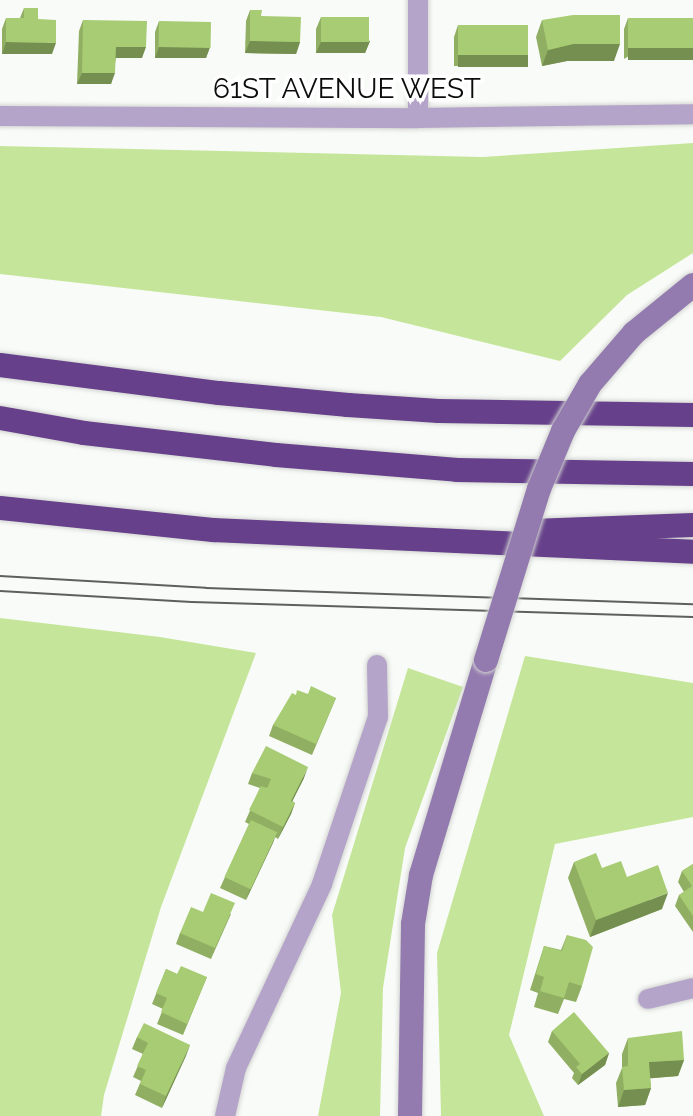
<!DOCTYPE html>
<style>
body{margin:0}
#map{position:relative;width:693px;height:1116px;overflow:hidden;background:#f9fbf8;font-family:Raleway,sans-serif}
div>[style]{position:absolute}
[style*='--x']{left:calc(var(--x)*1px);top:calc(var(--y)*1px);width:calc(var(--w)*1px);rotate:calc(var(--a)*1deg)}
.green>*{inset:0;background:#c5e69a}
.roads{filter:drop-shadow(0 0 2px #d3d5d2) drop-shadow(0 0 2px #d3d5d2)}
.street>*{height:20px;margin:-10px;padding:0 10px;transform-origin:10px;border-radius:10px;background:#b5a4c9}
.secondary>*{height:24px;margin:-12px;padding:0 12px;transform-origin:12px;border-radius:12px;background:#937aaf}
.highway>*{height:24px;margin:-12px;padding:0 12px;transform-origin:12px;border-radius:12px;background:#66408b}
.tram>*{height:2px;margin:-1px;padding:0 1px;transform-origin:1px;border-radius:1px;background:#5e5f5e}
.bridges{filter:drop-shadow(0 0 2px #d3d5d2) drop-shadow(0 0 2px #d3d5d2)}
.secondary-bridge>*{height:24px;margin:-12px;padding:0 12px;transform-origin:12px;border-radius:12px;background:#937aaf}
.wall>*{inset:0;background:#90af63}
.shaded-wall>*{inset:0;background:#758f50;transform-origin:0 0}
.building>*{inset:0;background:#a7cc73;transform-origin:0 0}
span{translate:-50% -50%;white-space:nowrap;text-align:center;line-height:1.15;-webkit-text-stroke:7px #fff;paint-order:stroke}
.street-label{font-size:28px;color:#0c0c0c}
</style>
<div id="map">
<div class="green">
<i style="clip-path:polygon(693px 143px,693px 253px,627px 295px,560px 361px,381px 317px,0 274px,0 146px,483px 157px)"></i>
<i style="clip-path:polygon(0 618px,160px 637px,256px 653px,161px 907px,104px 1095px,101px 1116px,0 1116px)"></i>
<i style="clip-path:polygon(525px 656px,693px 683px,693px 817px,555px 844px,509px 1035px,544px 1116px,441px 1116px,437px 953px)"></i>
<i style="clip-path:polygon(408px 668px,463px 687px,405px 848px,383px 988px,380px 1116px,318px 1116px,341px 993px,332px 915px)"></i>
</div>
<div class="roads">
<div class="street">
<i style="--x:418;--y:0;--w:118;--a:90"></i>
<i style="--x:0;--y:116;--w:418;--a:0.3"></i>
<i style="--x:418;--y:118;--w:275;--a:-0.8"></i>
<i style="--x:648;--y:999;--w:46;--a:-13.7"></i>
<i style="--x:225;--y:1116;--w:49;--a:-77.1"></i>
<i style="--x:236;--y:1068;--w:203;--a:-64.9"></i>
<i style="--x:322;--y:884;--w:176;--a:-71.5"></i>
<i style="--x:378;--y:717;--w:52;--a:-91.1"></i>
</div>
<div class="secondary">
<i style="--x:410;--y:1116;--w:192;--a:-89.1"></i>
<i style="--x:413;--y:924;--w:50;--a:-80.7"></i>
<i style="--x:421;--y:875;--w:225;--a:-73.2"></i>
</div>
<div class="highway">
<i style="--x:0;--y:365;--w:221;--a:7.3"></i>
<i style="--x:219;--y:393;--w:130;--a:5.3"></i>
<i style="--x:348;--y:405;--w:91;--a:3.8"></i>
<i style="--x:439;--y:411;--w:254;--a:0.9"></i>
<i style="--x:0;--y:418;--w:85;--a:10.1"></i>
<i style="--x:84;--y:433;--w:193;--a:6.5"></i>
<i style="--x:276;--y:455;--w:182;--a:4.7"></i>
<i style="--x:457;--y:470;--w:236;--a:1"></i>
<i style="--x:0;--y:508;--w:214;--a:5.9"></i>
<i style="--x:213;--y:530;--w:481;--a:2.6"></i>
<i style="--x:532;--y:531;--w:161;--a:-2.1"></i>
</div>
</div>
<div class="tram">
<i style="--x:0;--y:576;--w:206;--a:3.3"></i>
<i style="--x:206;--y:588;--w:487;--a:1.9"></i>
<i style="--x:0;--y:591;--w:192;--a:3.3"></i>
<i style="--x:192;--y:602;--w:501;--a:1.71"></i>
</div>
<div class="bridges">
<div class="secondary-bridge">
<i style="--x:486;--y:660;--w:179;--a:-72.8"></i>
<i style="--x:539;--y:489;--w:63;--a:-67.5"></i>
<i style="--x:563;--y:431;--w:54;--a:-60.1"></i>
<i style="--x:590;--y:384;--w:67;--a:-49.2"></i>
<i style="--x:634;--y:333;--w:76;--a:-39.1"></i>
</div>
</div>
<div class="wall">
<i style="clip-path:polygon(24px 8px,38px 19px,52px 54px,2px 54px,2px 29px,6px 18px,20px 18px)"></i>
<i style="clip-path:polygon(250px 10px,300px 42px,296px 54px,245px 53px,246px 21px)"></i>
<i style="clip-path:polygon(321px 17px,370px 41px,365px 53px,316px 53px,316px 29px)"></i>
<i style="clip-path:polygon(628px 18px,693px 18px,624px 59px,624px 29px)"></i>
<i style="clip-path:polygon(83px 20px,142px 58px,116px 58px,111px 84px,77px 84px,79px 31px)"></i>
<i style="clip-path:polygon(542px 20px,614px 61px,567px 61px,542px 66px,536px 37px)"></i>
<i style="clip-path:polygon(159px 21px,210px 47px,206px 58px,155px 58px,155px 32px)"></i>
<i style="clip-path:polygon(458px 25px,528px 55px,524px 66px,454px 66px,454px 37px)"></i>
<i style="clip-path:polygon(308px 694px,336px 698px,312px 755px,269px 736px,273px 725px,296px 695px)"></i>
<i style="clip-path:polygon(252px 773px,304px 778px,292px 801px,295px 803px,291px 814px,278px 839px,275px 837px,246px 900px,220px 888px,249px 824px,245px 822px,260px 788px,248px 784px)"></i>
<i style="clip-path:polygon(574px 862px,602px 868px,662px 909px,590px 937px,568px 878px)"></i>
<i style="clip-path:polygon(693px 864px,693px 932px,675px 906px,679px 895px,684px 892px,678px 882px,682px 871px)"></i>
<i style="clip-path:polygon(203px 912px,231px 914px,211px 959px,176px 944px,180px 933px)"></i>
<i style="clip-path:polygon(567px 935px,582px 986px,576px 1002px,564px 999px,558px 1014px,534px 1007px,538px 993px,530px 990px,544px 946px,561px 950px)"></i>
<i style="clip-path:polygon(166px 969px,177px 974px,207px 977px,183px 1035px,157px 1024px,163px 1009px,152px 1004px)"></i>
<i style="clip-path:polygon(552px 1031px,609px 1053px,605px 1065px,578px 1085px,572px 1078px,574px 1073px,548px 1042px)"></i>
<i style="clip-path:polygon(137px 1037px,190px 1045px,162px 1108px,135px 1095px,141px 1081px,133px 1077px,143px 1054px,132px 1049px)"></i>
<i style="clip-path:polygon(628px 1038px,684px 1060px,678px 1076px,650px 1078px,651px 1088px,645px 1105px,618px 1107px,616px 1083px,622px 1068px,622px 1054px)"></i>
</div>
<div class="shaded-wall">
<i style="clip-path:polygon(250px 41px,300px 42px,296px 54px,245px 53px)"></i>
<i style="clip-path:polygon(370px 41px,365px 53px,316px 53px,321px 42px)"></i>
<i style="clip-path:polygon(6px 42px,56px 43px,52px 54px,2px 54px)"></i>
<i style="clip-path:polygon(573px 44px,620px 44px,614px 61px,567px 61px,542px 66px,548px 50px)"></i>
<i style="clip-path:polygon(116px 47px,146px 47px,142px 58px,112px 58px)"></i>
<i style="clip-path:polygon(159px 47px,210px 47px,206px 58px,155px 58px)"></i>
<i style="left:628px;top:48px;width:65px;height:12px"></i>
<i style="left:458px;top:55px;width:70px;height:12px"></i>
<i style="clip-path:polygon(82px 73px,115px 73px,111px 84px,77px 84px)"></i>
<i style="clip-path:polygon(308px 767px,304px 778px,287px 812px,291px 801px)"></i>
<i style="clip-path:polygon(295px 803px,291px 814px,278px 839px,283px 827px)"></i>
<i style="clip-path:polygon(277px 832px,273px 843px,246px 900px,250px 889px)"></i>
<i style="clip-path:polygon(668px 893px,662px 909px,590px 937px,596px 920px)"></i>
<i style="clip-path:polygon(190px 1045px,186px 1056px,162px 1108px,166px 1096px)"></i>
<i style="clip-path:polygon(609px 1053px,605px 1065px,578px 1085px,582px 1074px)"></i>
<i style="clip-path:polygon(684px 1060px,678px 1076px,643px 1079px,649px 1062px)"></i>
<i style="clip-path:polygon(651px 1088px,645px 1105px,618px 1107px,624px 1090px)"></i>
</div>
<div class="building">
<i style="clip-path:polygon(24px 8px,38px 8px,38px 19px,56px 20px,56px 43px,6px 42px,6px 18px,24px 18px)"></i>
<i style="clip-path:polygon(250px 10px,262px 10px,261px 16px,301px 17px,300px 42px,250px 41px)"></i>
<i style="clip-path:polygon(573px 15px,620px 15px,620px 44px,573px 44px,548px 50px,542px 20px)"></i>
<i style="left:321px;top:17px;width:48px;height:25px"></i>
<i style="left:628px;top:18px;width:65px;height:30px"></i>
<i style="clip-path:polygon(83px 20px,147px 21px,146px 47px,116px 47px,115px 73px,82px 73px)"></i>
<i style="left:159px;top:21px;width:52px;height:26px;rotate:1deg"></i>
<i style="left:458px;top:25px;width:70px;height:30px"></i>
<i style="clip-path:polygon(311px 686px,336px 698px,316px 744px,273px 725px,292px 693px,296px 695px,297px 690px,308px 694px)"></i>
<i style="clip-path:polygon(266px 746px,308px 767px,291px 801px,295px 803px,283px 827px,249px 810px,261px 786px,267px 788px,271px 779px,252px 773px)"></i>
<i style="left:251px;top:820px;width:29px;height:63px;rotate:25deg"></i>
<i style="clip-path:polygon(596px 853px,602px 868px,621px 861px,627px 877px,658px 865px,668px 893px,596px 920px,574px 862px)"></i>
<i style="clip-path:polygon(693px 864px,693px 916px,679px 895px,692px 886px,682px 871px)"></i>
<i style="clip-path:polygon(211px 893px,235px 903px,215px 948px,180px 933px,191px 907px,203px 912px)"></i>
<i style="clip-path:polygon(567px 935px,586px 940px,593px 947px,582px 986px,569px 982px,564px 998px,540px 991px,544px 977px,536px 974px,544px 946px,562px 951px)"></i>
<i style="clip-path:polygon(181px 966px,207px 977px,187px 1024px,161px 1012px,167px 998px,156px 993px,166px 969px,177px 974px)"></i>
<i style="clip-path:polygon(574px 1012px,609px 1053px,582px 1074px,576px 1067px,580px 1064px,552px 1031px)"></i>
<i style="clip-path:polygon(144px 1023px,190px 1045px,166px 1096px,140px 1084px,146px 1070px,137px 1066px,148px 1043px,137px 1037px)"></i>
<i style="clip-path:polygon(682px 1031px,684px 1060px,649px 1062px,651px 1088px,624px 1090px,622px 1067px,628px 1066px,628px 1038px)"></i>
</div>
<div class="street-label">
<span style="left:347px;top:89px">61ST AVENUE WEST</span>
</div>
</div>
